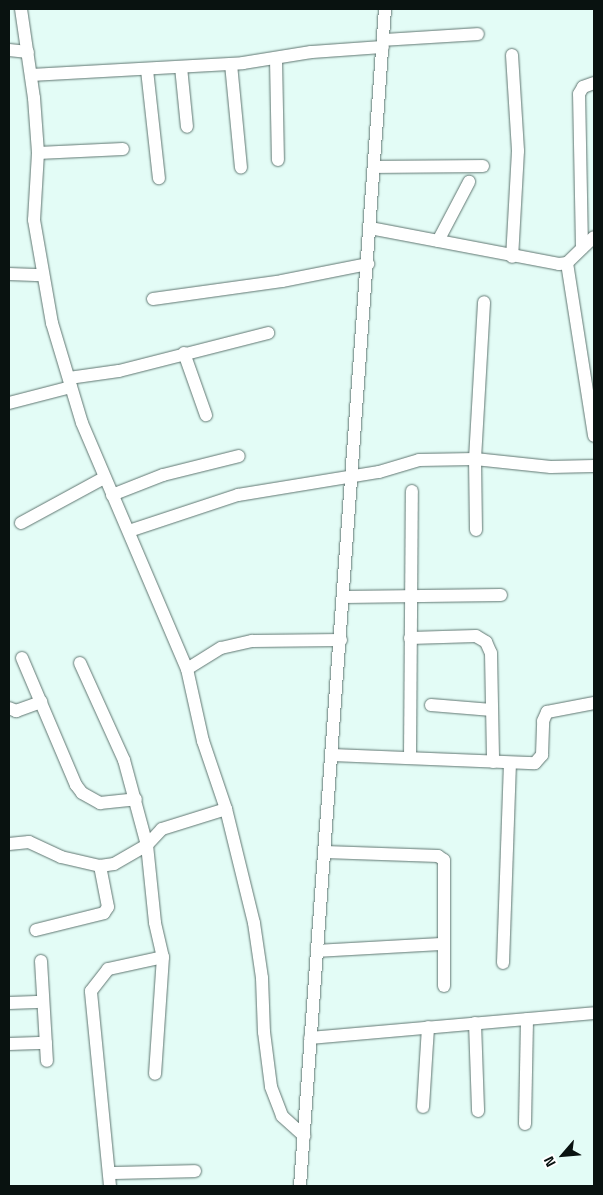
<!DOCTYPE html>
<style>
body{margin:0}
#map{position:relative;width:603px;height:1195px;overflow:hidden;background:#e3fcf6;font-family:"Titillium Web",sans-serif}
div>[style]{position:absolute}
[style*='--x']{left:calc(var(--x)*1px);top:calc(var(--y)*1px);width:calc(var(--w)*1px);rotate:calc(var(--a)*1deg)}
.roads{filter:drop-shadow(0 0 1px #607671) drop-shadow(0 0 1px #607671)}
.minor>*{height:12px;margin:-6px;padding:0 6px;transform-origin:6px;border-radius:6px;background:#fff}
span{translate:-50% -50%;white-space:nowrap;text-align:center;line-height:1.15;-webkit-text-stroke:4px #fff;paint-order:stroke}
.frame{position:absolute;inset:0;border:10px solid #091210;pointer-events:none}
.north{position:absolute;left:538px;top:1130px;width:50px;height:50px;-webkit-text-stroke:4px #fff;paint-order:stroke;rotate:243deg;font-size:14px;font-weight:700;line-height:20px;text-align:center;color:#091210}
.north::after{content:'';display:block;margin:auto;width:18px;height:22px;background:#091210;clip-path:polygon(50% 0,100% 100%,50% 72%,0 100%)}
</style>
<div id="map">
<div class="roads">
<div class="minor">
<i style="--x:21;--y:9;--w:90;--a:81.7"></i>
<i style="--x:34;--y:98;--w:55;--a:85.8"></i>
<i style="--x:38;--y:153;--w:67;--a:93.4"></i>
<i style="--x:34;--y:220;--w:105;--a:80.1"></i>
<i style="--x:52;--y:323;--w:104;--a:73.3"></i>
<i style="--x:82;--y:423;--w:267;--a:66.9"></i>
<i style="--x:187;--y:669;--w:74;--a:77.5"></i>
<i style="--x:203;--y:741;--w:72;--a:71.3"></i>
<i style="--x:226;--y:809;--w:117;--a:76.2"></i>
<i style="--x:254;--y:923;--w:56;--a:81.7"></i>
<i style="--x:262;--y:978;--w:54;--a:87.9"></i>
<i style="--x:264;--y:1032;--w:55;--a:82.7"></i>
<i style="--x:271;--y:1087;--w:31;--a:69"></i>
<i style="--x:282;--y:1116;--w:30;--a:42"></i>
<i style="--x:383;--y:40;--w:95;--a:-3.6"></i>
<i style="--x:9;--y:50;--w:19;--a:6"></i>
<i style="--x:512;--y:55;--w:96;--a:86.4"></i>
<i style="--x:518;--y:151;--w:106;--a:93.2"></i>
<i style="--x:276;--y:59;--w:101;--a:88.9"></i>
<i style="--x:231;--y:64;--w:104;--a:84.5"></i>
<i style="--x:181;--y:67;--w:60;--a:84.3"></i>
<i style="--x:147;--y:70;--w:109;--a:83.7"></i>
<i style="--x:31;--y:75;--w:212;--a:-3.2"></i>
<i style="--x:243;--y:63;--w:69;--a:-9.2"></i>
<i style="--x:311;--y:52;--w:72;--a:-4"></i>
<i style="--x:38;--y:153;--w:85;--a:-2.7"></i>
<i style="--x:375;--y:167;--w:108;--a:-0.5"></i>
<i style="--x:370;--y:228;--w:192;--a:10.8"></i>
<i style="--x:559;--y:264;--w:8;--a:-7"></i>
<i style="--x:567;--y:263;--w:37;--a:-44"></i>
<i style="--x:438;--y:241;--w:67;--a:-62.3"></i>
<i style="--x:582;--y:248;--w:154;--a:-91.1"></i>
<i style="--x:579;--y:94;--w:8;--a:-60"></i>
<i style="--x:583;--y:87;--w:12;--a:-20"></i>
<i style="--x:567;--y:263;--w:175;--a:81.1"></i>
<i style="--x:9;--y:274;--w:33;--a:2"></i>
<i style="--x:153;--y:299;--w:130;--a:-7.9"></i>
<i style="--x:282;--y:281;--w:88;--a:-11.2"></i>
<i style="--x:184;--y:353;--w:66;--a:70.5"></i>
<i style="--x:69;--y:378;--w:50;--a:-8"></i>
<i style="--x:119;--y:371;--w:154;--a:-14.3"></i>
<i style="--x:9;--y:403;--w:64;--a:-14.5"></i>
<i style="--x:112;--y:495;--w:55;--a:-21.4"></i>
<i style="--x:163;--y:475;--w:78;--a:-14"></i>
<i style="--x:21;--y:523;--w:94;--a:-28.5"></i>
<i style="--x:476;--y:530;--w:71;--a:-90.8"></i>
<i style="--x:475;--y:459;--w:157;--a:-86.7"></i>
<i style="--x:129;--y:531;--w:115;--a:-18.3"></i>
<i style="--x:238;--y:495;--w:143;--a:-9.3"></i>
<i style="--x:379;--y:472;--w:42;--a:-16.7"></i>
<i style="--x:419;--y:460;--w:56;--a:-1"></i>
<i style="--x:475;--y:459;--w:76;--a:6"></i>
<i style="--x:551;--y:467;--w:43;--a:-1.3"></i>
<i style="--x:344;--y:597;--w:157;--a:-0.7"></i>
<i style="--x:410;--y:638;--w:66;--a:-1.7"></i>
<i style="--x:476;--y:636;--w:12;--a:31"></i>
<i style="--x:486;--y:642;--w:12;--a:66"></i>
<i style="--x:491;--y:653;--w:109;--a:88.9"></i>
<i style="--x:22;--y:658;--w:138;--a:67"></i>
<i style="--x:76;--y:785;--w:10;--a:53"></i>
<i style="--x:82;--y:793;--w:21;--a:29"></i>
<i style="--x:100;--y:803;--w:36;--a:-6"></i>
<i style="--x:80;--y:663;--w:107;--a:65.6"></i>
<i style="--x:124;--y:760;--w:88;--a:74.9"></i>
<i style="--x:147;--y:845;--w:78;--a:84.1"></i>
<i style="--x:155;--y:923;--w:35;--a:77"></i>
<i style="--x:163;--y:957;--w:117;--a:93.9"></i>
<i style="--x:187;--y:669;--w:40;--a:-32"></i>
<i style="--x:221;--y:648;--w:32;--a:-13"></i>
<i style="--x:252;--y:641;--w:89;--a:-0.6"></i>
<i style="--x:431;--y:705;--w:61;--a:4.7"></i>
<i style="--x:9;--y:708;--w:8;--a:23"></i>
<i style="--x:16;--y:711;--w:27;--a:-20"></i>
<i style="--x:332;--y:755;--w:203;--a:2.3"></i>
<i style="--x:535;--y:763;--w:11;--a:-49"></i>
<i style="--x:542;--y:755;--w:34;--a:-88"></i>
<i style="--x:543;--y:721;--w:10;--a:-66"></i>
<i style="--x:547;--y:712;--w:48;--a:-10.8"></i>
<i style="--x:410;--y:758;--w:267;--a:-89.6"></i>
<i style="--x:9;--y:844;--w:20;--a:-6"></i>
<i style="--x:29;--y:842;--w:35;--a:25"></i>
<i style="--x:61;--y:857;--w:40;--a:13"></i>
<i style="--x:100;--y:866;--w:14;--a:-8"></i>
<i style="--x:114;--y:864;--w:38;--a:-30"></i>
<i style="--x:147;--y:845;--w:22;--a:-47"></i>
<i style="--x:162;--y:829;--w:67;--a:-17.4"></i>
<i style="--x:325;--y:852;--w:113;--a:2"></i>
<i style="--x:438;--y:856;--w:7;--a:34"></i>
<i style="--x:444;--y:860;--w:126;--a:90"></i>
<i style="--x:36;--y:930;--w:70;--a:-14"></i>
<i style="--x:104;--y:913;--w:7;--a:-56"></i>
<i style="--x:108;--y:907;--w:42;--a:-101"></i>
<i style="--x:317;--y:951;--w:127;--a:-3.2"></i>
<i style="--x:41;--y:961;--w:100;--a:86.6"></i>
<i style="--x:503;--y:963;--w:200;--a:-88"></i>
<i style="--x:9;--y:1003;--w:34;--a:-2"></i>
<i style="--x:475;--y:1023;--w:88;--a:88"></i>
<i style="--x:310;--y:1038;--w:285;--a:-5"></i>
<i style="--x:9;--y:1044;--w:37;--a:-2"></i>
<i style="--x:423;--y:1107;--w:80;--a:-86.4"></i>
<i style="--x:525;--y:1124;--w:105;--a:-88.9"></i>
<i style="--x:109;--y:1173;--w:86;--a:-1.3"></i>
<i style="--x:110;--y:1186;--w:196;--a:-95.6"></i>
<i style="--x:91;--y:991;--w:28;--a:-52"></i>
<i style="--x:108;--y:969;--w:56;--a:-12.3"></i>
<i style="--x:300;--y:1186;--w:1180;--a:-85.87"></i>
</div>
</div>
<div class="frame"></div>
<div class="north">N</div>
</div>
